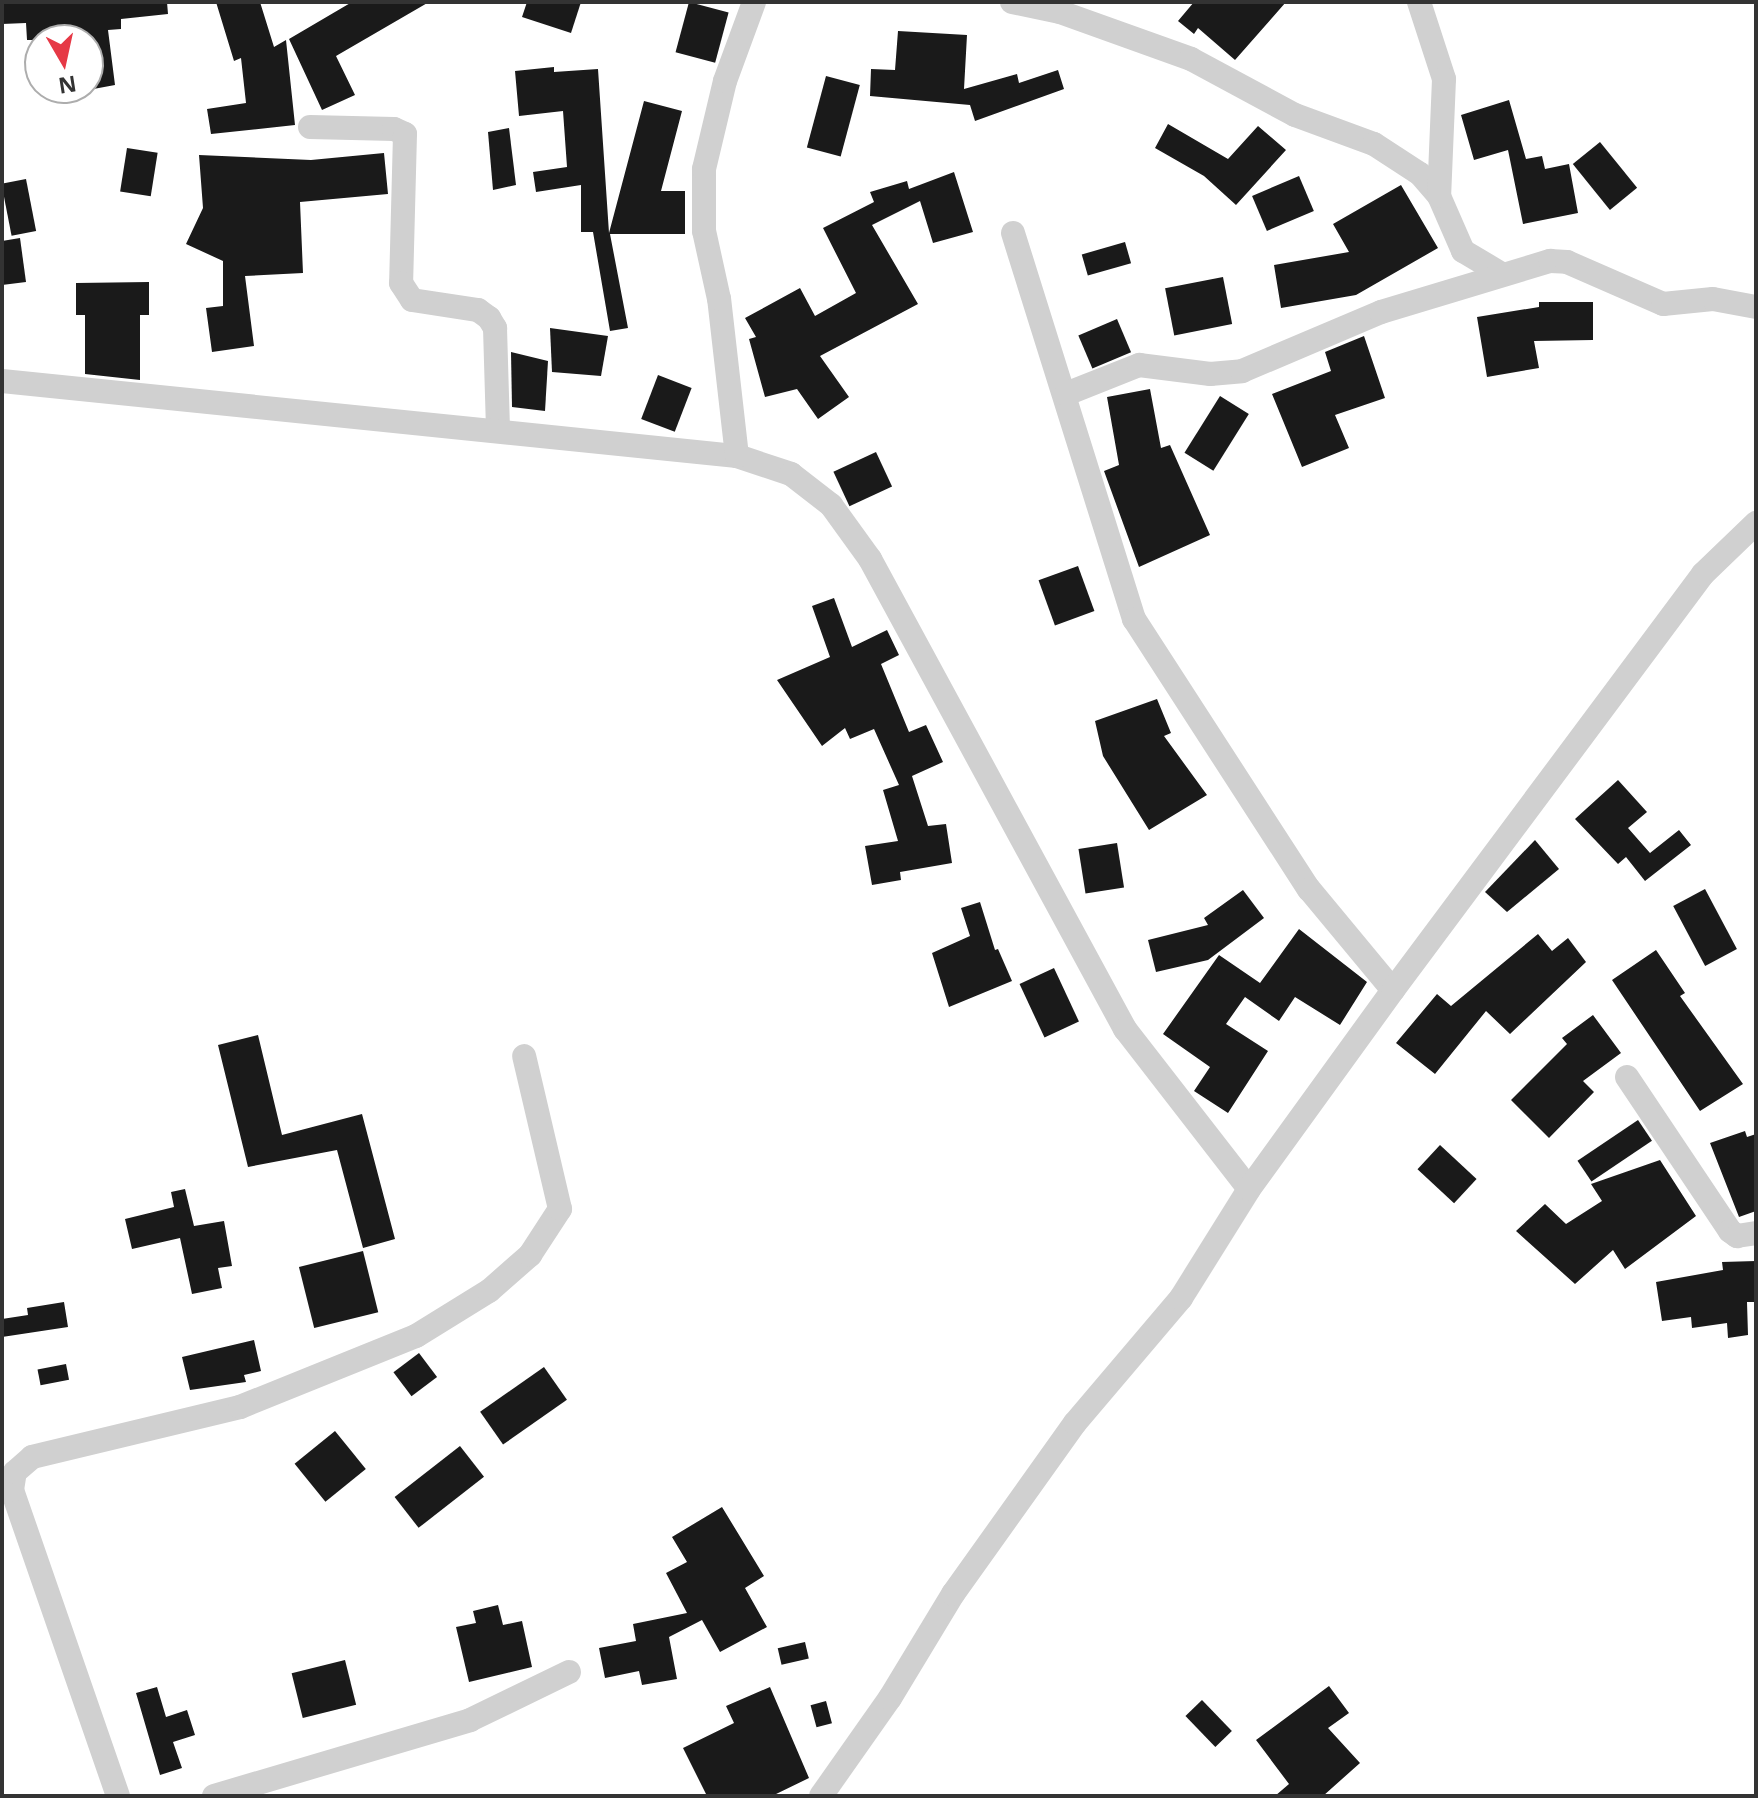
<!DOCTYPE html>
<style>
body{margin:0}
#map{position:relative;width:1758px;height:1798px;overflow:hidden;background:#fff;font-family:"Open Sans",sans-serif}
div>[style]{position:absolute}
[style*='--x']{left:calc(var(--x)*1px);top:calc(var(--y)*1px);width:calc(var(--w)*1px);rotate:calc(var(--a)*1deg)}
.building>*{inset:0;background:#1a1a1a;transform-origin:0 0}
.street>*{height:24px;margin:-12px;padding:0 12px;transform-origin:12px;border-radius:12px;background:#d0d0d0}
span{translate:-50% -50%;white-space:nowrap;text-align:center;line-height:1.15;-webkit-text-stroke:8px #fff;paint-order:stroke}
.frame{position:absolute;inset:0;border:4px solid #333;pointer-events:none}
.north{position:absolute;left:24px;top:24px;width:80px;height:80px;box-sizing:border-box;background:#fff;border:2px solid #adadad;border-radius:50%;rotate:171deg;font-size:22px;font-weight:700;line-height:32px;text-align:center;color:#333}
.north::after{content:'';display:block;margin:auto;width:28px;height:36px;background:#e63946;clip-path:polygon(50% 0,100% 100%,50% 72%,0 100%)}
</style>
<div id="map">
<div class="building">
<i style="clip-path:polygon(2px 2px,167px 2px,168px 14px,121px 19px,121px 29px,108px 30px,115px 85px,88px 90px,88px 40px,27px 40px,26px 23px,2px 24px)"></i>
<i style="clip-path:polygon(216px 2px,260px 2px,274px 47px,286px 40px,295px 125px,211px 134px,207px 109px,246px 103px,241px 58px,234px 61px)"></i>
<i style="clip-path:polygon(352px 2px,429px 2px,336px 56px,355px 95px,322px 110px,289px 39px)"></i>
<i style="clip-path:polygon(527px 2px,581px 2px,571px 33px,522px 17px)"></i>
<i style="left:689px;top:2px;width:41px;height:52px;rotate:15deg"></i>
<i style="clip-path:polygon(1194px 2px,1286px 2px,1235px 60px,1198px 28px,1194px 34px,1178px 21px)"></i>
<i style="clip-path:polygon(898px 31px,967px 35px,964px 89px,1017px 74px,1019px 83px,1058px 70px,1064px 89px,975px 121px,970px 105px,870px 96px,871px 69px,895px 70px)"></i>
<i style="clip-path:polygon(554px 67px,554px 72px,598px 69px,609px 233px,644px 101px,682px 111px,661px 191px,685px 191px,685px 234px,610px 234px,628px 328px,610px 331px,593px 232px,581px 232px,581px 185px,536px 192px,533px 172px,567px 167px,563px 111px,519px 116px,515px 71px)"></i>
<i style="left:826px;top:76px;width:35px;height:74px;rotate:15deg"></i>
<i style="clip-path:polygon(1509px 100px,1526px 159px,1542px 156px,1545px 169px,1569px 164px,1578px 213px,1523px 224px,1508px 150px,1474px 160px,1461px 115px)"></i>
<i style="clip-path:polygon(1168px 124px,1228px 159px,1258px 126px,1286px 150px,1236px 205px,1204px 176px,1155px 148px)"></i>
<i style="clip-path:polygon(509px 128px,516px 185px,493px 190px,488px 132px)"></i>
<i style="left:1600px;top:142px;width:59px;height:35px;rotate:51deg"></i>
<i style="left:127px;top:148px;width:31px;height:44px;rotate:9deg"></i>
<i style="clip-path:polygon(384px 153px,388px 194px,300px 202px,303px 273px,245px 276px,254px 346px,212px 352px,206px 308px,223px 306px,223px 261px,186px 244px,203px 208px,199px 155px,311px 160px)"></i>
<i style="clip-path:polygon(954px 172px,973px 232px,933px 243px,920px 201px,872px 225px,918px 304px,820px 356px,849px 397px,818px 419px,797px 389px,765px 397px,749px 339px,756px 337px,745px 318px,800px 288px,815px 316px,856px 293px,823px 228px,874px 202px,870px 192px,907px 181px,909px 189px)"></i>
<i style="left:1299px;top:176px;width:38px;height:51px;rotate:67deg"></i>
<i style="left:26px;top:179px;width:53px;height:25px;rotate:79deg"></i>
<i style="clip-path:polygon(1401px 185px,1438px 248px,1356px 295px,1281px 308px,1274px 265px,1349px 252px,1333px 224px)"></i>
<i style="clip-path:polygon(20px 238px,26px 282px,2px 285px,2px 241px)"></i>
<i style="left:1125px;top:242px;width:22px;height:45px;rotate:74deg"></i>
<i style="left:1223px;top:277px;width:48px;height:59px;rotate:79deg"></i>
<i style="clip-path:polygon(149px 282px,149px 315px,140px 315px,140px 380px,85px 374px,85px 315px,76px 315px,76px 283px)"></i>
<i style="clip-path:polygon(1539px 302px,1593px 302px,1593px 340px,1534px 341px,1539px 368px,1487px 377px,1477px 317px,1539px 307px)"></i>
<i style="left:1117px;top:319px;width:36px;height:42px;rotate:67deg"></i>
<i style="clip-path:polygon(550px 328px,608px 336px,601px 376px,552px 372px)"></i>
<i style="clip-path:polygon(1364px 336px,1385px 398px,1335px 415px,1349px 448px,1302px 467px,1272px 394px,1331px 371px,1325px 352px)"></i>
<i style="clip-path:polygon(511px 352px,548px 361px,545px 411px,512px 407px)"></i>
<i style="left:658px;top:375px;width:36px;height:47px;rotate:21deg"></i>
<i style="clip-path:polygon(1150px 389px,1161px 448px,1170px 445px,1210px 535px,1139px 567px,1104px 471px,1119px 465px,1107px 397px)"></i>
<i style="left:1220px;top:396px;width:34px;height:67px;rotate:32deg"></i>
<i style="left:876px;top:452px;width:38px;height:47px;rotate:65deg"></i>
<i style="left:1078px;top:566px;width:48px;height:42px;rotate:70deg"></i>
<i style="clip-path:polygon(834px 598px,852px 647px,887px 630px,899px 655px,881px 664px,909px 732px,926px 725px,943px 762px,912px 776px,928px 826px,946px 824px,952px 863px,900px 872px,901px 880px,872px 885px,865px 846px,898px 841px,883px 790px,899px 785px,874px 729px,850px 739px,845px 728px,822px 746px,777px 680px,830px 657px,812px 606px)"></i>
<i style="clip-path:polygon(1157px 699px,1171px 733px,1164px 736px,1207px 795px,1149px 830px,1103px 756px,1095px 721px)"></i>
<i style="clip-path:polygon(1618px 780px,1647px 812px,1628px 828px,1650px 853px,1679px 830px,1691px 845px,1645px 881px,1626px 857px,1618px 864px,1575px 819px)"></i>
<i style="clip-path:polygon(1535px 840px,1559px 869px,1507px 912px,1485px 892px)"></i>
<i style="left:1117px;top:843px;width:45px;height:39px;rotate:81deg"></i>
<i style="left:1705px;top:889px;width:68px;height:36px;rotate:62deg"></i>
<i style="clip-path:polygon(1243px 890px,1264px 918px,1208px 960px,1156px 972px,1148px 940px,1208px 925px,1204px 918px)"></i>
<i style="clip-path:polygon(980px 902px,995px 950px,998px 949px,1012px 981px,949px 1007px,932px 953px,970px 936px,961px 908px)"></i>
<i style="clip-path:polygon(1299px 929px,1367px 982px,1340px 1025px,1295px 997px,1279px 1021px,1245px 997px,1226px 1024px,1268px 1051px,1228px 1113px,1194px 1091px,1210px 1067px,1163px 1034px,1219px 955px,1260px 983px)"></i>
<i style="clip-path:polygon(1538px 934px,1552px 951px,1568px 938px,1586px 962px,1510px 1034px,1486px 1011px,1435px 1074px,1396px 1043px,1437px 994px,1451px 1006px)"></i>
<i style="clip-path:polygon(1656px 950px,1685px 993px,1680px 996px,1743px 1084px,1700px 1111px,1612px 980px)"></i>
<i style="left:1054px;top:968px;width:59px;height:38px;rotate:65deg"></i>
<i style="clip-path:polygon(1593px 1015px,1621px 1053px,1583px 1081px,1594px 1092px,1549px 1138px,1511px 1100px,1567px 1044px,1562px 1038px)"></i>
<i style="clip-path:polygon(258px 1035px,282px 1135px,362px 1114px,395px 1239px,363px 1248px,337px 1150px,248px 1167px,218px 1045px)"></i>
<i style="left:1638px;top:1120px;width:25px;height:73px;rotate:56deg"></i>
<i style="clip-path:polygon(1745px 1131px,1747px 1137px,1756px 1134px,1756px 1211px,1739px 1217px,1710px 1143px)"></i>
<i style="left:1440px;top:1145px;width:50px;height:33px;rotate:43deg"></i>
<i style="clip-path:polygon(1660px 1160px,1696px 1216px,1625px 1269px,1613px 1250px,1575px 1284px,1516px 1231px,1545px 1204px,1566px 1224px,1602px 1201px,1591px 1184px)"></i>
<i style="clip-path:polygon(185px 1189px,194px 1226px,224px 1221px,232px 1266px,218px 1268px,222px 1288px,192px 1294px,180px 1238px,132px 1249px,125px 1219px,174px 1207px,171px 1192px)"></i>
<i style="left:363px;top:1251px;width:63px;height:66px;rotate:76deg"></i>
<i style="clip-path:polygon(1756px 1261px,1756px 1302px,1747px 1302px,1748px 1335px,1728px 1338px,1727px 1323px,1692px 1328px,1691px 1317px,1662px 1321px,1656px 1282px,1723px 1270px,1722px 1262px)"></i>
<i style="clip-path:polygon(64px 1302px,68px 1327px,2px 1337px,2px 1319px,28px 1315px,27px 1308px)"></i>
<i style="clip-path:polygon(254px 1340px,261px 1371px,244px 1375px,246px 1382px,190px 1390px,182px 1357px)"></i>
<i style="left:419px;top:1353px;width:30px;height:32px;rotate:53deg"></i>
<i style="left:66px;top:1364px;width:16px;height:29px;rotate:79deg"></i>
<i style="left:544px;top:1367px;width:40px;height:78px;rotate:55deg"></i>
<i style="left:335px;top:1431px;width:49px;height:52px;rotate:51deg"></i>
<i style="left:460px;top:1446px;width:39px;height:83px;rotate:52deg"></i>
<i style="clip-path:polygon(722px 1507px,764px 1576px,745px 1588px,767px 1627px,720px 1652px,702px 1620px,669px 1637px,677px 1679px,642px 1685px,639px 1671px,605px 1678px,599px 1648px,636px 1641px,633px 1624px,687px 1613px,666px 1573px,687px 1562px,672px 1537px)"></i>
<i style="clip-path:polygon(498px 1605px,503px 1625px,522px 1621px,532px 1667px,469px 1682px,456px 1627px,476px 1623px,473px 1611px)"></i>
<i style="left:805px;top:1642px;width:17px;height:28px;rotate:77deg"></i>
<i style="left:345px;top:1660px;width:46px;height:55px;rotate:76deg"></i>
<i style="clip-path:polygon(1329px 1686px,1349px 1713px,1328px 1728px,1360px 1763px,1323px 1796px,1275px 1796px,1289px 1784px,1256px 1740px)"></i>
<i style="clip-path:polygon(157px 1687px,166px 1717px,187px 1710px,195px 1735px,173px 1742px,182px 1768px,160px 1775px,136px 1693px)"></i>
<i style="clip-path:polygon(770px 1687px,809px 1778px,772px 1796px,707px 1796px,683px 1748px,734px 1723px,726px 1706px)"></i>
<i style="left:1202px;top:1700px;width:43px;height:23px;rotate:46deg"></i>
<i style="left:826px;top:1701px;width:23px;height:16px;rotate:75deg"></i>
</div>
<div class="street">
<i style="--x:1012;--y:2;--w:49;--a:11.8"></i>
<i style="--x:1060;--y:12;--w:139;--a:19.7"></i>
<i style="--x:1191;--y:59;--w:118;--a:28.3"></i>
<i style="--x:1295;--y:115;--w:84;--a:20.2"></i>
<i style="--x:1374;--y:144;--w:55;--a:33.1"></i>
<i style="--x:1420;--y:174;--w:29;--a:49"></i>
<i style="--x:1439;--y:196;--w:60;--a:66.4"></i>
<i style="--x:1463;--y:251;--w:43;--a:30.7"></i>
<i style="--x:1419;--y:2;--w:81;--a:72"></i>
<i style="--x:1444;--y:79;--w:117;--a:92.4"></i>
<i style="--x:310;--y:127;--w:84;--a:1.4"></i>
<i style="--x:394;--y:129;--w:12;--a:24"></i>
<i style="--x:405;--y:134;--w:149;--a:91.5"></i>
<i style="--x:401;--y:283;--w:20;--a:57"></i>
<i style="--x:412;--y:300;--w:67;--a:8.6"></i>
<i style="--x:478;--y:310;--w:14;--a:36"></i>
<i style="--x:489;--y:318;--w:12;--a:59"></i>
<i style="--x:495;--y:328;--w:103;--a:88.3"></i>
<i style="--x:1013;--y:233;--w:405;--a:72.6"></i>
<i style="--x:1134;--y:619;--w:322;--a:57.1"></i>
<i style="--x:1309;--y:889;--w:131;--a:50.3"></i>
<i style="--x:2;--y:381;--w:739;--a:5.83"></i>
<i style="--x:737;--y:456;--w:57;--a:18.4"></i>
<i style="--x:791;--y:474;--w:51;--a:37.8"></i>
<i style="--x:831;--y:505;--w:67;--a:54.2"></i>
<i style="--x:870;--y:559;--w:535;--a:61.52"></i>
<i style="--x:1125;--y:1029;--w:202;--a:52.2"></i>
<i style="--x:1066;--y:394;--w:79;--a:-21.7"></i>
<i style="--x:1139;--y:365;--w:72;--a:7.2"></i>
<i style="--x:1210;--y:374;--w:32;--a:-5"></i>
<i style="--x:1242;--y:371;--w:151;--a:-23"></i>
<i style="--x:1381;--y:312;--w:177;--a:-16.8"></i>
<i style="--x:1550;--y:261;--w:17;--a:3"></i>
<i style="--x:1567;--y:262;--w:105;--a:23.6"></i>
<i style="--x:1663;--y:304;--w:50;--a:-5.7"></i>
<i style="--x:1713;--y:299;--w:44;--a:10.5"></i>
<i style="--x:737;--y:456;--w:158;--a:-96.5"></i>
<i style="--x:719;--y:299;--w:70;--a:-102.4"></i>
<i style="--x:704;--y:231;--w:62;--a:-90"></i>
<i style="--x:704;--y:169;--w:90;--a:-76.6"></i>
<i style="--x:725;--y:81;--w:84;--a:-69.8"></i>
<i style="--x:1627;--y:1077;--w:185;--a:56.2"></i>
<i style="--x:1730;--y:1231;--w:9;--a:36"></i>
<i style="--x:1737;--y:1236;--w:19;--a:-9"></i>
<i style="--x:118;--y:1796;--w:324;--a:-109.1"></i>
<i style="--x:12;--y:1490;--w:18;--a:-81"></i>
<i style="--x:15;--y:1472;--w:23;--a:-41"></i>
<i style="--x:32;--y:1457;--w:214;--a:-13.5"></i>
<i style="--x:240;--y:1407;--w:190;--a:-22"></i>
<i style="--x:416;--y:1336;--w:86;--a:-31.7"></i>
<i style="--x:489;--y:1291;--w:55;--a:-41.3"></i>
<i style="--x:530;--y:1255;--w:55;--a:-56.9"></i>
<i style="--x:560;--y:1209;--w:157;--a:-103.2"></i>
<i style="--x:214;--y:1796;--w:267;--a:-16.5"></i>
<i style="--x:470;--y:1720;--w:110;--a:-25.9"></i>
<i style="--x:821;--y:1796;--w:120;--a:-54.9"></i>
<i style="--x:890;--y:1698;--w:122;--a:-58.8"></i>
<i style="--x:953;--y:1594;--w:210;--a:-54.5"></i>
<i style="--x:1075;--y:1423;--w:164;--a:-49.7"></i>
<i style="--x:1181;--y:1298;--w:128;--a:-58"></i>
<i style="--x:1249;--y:1189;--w:246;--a:-54.1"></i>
<i style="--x:1393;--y:990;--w:519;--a:-53.31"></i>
<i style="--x:1703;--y:574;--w:74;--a:-43.9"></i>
</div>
<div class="frame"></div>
<div class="north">N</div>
</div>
